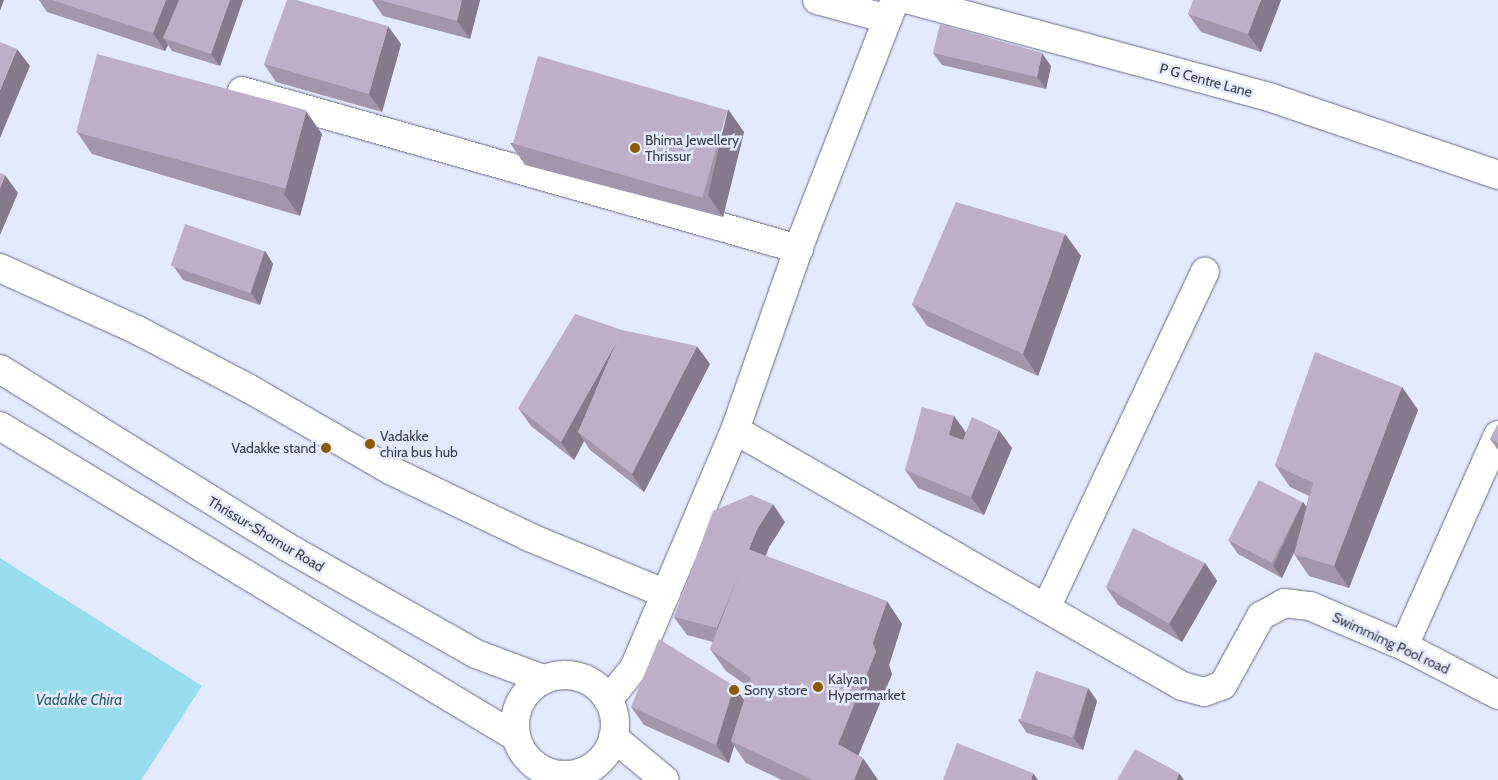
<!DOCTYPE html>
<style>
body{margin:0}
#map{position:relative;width:1498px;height:780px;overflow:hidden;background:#e5e9fe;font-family:Cabin,sans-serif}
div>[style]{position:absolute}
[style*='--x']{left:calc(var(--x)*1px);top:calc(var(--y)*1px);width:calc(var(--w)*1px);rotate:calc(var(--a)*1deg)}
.water>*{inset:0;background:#98ddee}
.roads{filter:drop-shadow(0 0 1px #676b82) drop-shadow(0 0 1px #676b82)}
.minor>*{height:28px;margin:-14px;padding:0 14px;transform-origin:14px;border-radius:14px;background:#fff}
.major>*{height:28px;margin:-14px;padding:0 14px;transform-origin:14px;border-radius:14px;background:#fff}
.major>.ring{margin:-14px;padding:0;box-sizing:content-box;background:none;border:28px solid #fff;border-radius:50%}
.wall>*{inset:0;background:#a296ab}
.shaded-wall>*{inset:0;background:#847a8b}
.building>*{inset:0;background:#bcafc7;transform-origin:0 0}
.dots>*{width:14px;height:14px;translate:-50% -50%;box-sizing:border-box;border:2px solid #e5e9fe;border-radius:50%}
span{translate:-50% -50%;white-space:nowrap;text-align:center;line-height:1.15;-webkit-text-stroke:5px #e5e9fe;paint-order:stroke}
.street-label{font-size:14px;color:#393b46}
.poi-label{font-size:14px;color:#393b46}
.left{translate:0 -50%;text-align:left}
.right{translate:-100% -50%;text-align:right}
.water-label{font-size:15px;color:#255d6a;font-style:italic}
</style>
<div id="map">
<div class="water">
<i style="clip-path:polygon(0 558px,202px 686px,141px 780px,0 780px)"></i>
</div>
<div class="roads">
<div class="minor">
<i style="--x:817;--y:0;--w:73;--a:15"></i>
<i style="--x:910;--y:0;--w:375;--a:15.1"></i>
<i style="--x:1272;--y:98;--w:239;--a:18.8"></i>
<i style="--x:242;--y:91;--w:579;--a:15.84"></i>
<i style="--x:0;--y:268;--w:150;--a:24.3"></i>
<i style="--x:137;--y:330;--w:125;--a:27.6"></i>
<i style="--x:248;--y:388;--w:166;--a:30"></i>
<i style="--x:392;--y:471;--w:152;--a:25.7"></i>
<i style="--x:529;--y:537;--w:148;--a:22.6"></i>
<i style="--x:735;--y:430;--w:515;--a:29.8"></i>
<i style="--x:1182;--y:686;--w:23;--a:15"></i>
<i style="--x:1204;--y:692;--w:20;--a:-20"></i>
<i style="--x:1223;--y:685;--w:79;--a:-61.2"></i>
<i style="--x:1261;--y:616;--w:26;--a:-29"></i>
<i style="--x:1284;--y:603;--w:26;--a:7"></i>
<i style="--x:1310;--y:606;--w:102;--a:23.1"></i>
<i style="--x:1404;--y:646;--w:106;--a:27.5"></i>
<i style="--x:1046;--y:608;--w:372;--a:-64.7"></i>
<i style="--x:1404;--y:646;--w:231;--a:-66"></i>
<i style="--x:608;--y:700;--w:41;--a:-50.9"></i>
<i style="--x:634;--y:668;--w:259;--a:-67"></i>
<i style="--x:735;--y:430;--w:206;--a:-70.7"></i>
<i style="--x:803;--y:236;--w:253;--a:-68.7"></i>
</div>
<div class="major">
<i style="--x:0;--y:369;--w:338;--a:31.8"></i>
<i style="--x:287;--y:547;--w:217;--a:29.5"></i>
<i style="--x:476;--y:654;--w:72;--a:20.5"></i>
<i style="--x:0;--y:426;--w:602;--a:31.08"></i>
<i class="ring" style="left:515px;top:675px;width:72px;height:72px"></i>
<i style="--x:613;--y:737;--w:67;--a:39.6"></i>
</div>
</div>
<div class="wall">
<i style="clip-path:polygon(39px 0,243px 0,220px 66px,172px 51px,168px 45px,165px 51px,47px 12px)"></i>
<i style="clip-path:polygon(372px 0,480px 0,470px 39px,383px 16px)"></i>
<i style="clip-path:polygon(1281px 0,1261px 52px,1201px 32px,1188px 14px)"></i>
<i style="clip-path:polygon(401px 44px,382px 112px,276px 82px,264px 64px)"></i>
<i style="clip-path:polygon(933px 53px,1051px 66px,1046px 89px,942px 65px)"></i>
<i style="clip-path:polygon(77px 132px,322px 134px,300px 216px,92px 154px)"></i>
<i style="clip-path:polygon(744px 132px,723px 217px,525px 165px,510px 143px)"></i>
<i style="clip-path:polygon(1065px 234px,1081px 256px,1038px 376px,927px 326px,912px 304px)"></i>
<i style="clip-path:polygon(265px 251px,273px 264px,260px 305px,183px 280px,174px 267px)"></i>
<i style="clip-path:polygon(710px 364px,644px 492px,590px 450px,584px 441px,574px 460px,531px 426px,518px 408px)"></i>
<i style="clip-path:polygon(1402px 387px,1418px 410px,1349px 588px,1309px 576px,1294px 554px,1294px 551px,1282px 578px,1238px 554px,1229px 541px,1303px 502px,1306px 507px,1309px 496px,1290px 487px,1275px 465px)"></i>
<i style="clip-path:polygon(954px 416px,966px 433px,1012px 448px,984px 515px,918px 488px,905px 470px)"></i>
<i style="clip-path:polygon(1498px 424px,1498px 450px,1490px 439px)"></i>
<i style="clip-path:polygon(785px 522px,769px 547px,766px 556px,902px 624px,889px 665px,892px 674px,858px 756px,878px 780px,782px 780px,746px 763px,734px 746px,729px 763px,644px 725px,631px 707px,734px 686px,744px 700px,749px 687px,726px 671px,710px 649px,713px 642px,687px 635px,674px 617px)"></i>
<i style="clip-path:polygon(1205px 563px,1217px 581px,1182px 642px,1118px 605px,1106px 587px)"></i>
<i style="clip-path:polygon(1088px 688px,1097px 701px,1083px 750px,1027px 733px,1018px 720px)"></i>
</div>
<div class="shaded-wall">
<i style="clip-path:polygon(0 0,4px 0,0 11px)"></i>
<i style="clip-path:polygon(166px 0,185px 0,163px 38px,168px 45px,165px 51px,153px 33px)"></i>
<i style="clip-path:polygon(230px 0,243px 0,220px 66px,211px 54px)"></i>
<i style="clip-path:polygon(462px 0,480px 0,470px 39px,457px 21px)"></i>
<i style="clip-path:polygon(1261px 0,1281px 0,1261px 52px,1248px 34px)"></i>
<i style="clip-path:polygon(388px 26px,401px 44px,382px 112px,369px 94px)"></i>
<i style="clip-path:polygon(17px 49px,30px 66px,0 138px,0 90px)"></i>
<i style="clip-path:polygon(1042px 53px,1051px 66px,1046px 89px,1037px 77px)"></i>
<i style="clip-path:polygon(728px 109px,744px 132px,723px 217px,708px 195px)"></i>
<i style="clip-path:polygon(306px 111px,322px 134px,300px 216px,284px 194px)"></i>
<i style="clip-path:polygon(5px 175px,18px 193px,0 235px,0 188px)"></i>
<i style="clip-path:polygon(1065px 234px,1081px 256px,1038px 376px,1023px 354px)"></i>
<i style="clip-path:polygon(265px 251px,273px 264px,260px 305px,251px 293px)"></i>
<i style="clip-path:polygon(618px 339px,578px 432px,584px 441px,574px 460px,561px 442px)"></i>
<i style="clip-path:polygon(697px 346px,710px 364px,644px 492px,632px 474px)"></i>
<i style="clip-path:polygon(1402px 387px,1418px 410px,1349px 588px,1334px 566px)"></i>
<i style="clip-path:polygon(954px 416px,967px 434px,962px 453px,949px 435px)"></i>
<i style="clip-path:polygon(999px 430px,1012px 448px,984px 515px,971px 497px)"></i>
<i style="clip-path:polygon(1303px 502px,1312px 515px,1282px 578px,1273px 566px)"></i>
<i style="clip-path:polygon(773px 504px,785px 522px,769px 547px,730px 646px,717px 628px,757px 529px)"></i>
<i style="clip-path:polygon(1205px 563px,1217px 581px,1182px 642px,1169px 624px)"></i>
<i style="clip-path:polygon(887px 601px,902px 624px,889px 665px,892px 674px,854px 766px,838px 744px)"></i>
<i style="clip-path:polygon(734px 686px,747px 704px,731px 741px,734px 746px,729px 763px,716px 745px)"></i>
<i style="clip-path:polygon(1088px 688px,1097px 701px,1083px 750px,1074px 738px)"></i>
<i style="clip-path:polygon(863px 758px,878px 780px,854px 780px)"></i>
<i style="clip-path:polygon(1033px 773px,1038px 780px,1031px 780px)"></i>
<i style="clip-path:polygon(1179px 773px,1184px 780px,1176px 780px)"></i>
</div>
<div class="building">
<i style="clip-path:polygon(52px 0,166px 0,153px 33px)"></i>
<i style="clip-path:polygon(179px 0,230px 0,211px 54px,163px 38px)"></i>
<i style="clip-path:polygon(287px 0,296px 0,388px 26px,369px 94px,264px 64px)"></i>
<i style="clip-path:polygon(379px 0,462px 0,457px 21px)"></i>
<i style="clip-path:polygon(1193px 0,1261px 0,1248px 34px,1188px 14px)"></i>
<i style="clip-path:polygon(940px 24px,1042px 53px,1037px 77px,933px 53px)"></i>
<i style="clip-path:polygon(0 42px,17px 49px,0 90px)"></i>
<i style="left:97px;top:54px;width:217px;height:81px;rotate:15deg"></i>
<i style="left:538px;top:56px;width:197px;height:91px;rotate:16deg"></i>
<i style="clip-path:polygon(0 173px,5px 175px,0 188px)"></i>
<i style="clip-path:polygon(956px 202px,1065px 234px,1023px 354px,912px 304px)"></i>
<i style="left:185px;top:224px;width:84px;height:44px;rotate:19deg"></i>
<i style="clip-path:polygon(575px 314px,622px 330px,697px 346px,632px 474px,578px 432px,618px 339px,561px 442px,518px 408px)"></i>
<i style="clip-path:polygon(1315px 352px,1402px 387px,1334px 566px,1294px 554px,1313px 483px,1275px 465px)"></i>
<i style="clip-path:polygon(922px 407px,954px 416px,949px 435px,963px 440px,972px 417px,999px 430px,971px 497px,905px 470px)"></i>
<i style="clip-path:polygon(1498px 424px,1498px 443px,1490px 439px)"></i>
<i style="left:1259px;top:480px;width:49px;height:68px;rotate:27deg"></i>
<i style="clip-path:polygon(751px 495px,773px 504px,757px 529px,717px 628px,674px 617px,713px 511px)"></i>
<i style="clip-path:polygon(1133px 528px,1205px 563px,1169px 624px,1106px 587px)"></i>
<i style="clip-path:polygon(748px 549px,887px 601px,873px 643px,876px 652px,838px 744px,863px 758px,854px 780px,813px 780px,731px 741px,751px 678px,710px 649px)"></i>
<i style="clip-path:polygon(659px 639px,734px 686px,716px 745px,631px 707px)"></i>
<i style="left:1036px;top:671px;width:55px;height:52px;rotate:18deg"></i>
<i style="clip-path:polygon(957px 743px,1033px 773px,1031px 780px,943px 780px)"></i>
<i style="clip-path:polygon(1135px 749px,1179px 773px,1176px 780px,1117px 780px)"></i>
</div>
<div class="dots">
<i style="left:635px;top:148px;background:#8a5a00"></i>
<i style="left:370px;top:444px;background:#8a5a00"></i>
<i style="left:326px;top:448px;background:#8a5a00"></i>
<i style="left:818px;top:687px;background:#8a5a00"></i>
<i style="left:734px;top:690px;background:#8a5a00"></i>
</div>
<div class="street-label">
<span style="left:1206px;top:80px;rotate:15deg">P G Centre Lane</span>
<span style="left:266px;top:534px;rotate:31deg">Thrissur-Shornur Road</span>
<span style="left:1391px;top:643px;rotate:25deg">Swimmimg Pool road</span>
</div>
<div class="poi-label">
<span class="left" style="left:645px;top:148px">Bhima Jewellery<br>Thrissur</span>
<span class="left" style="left:380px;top:444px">Vadakke<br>chira bus hub</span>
<span class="right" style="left:316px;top:448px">Vadakke stand</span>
<span class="left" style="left:828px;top:687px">Kalyan<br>Hypermarket</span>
<span class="left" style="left:744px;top:690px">Sony store</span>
</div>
<div class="water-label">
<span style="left:79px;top:701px">Vadakke Chira</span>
</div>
</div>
